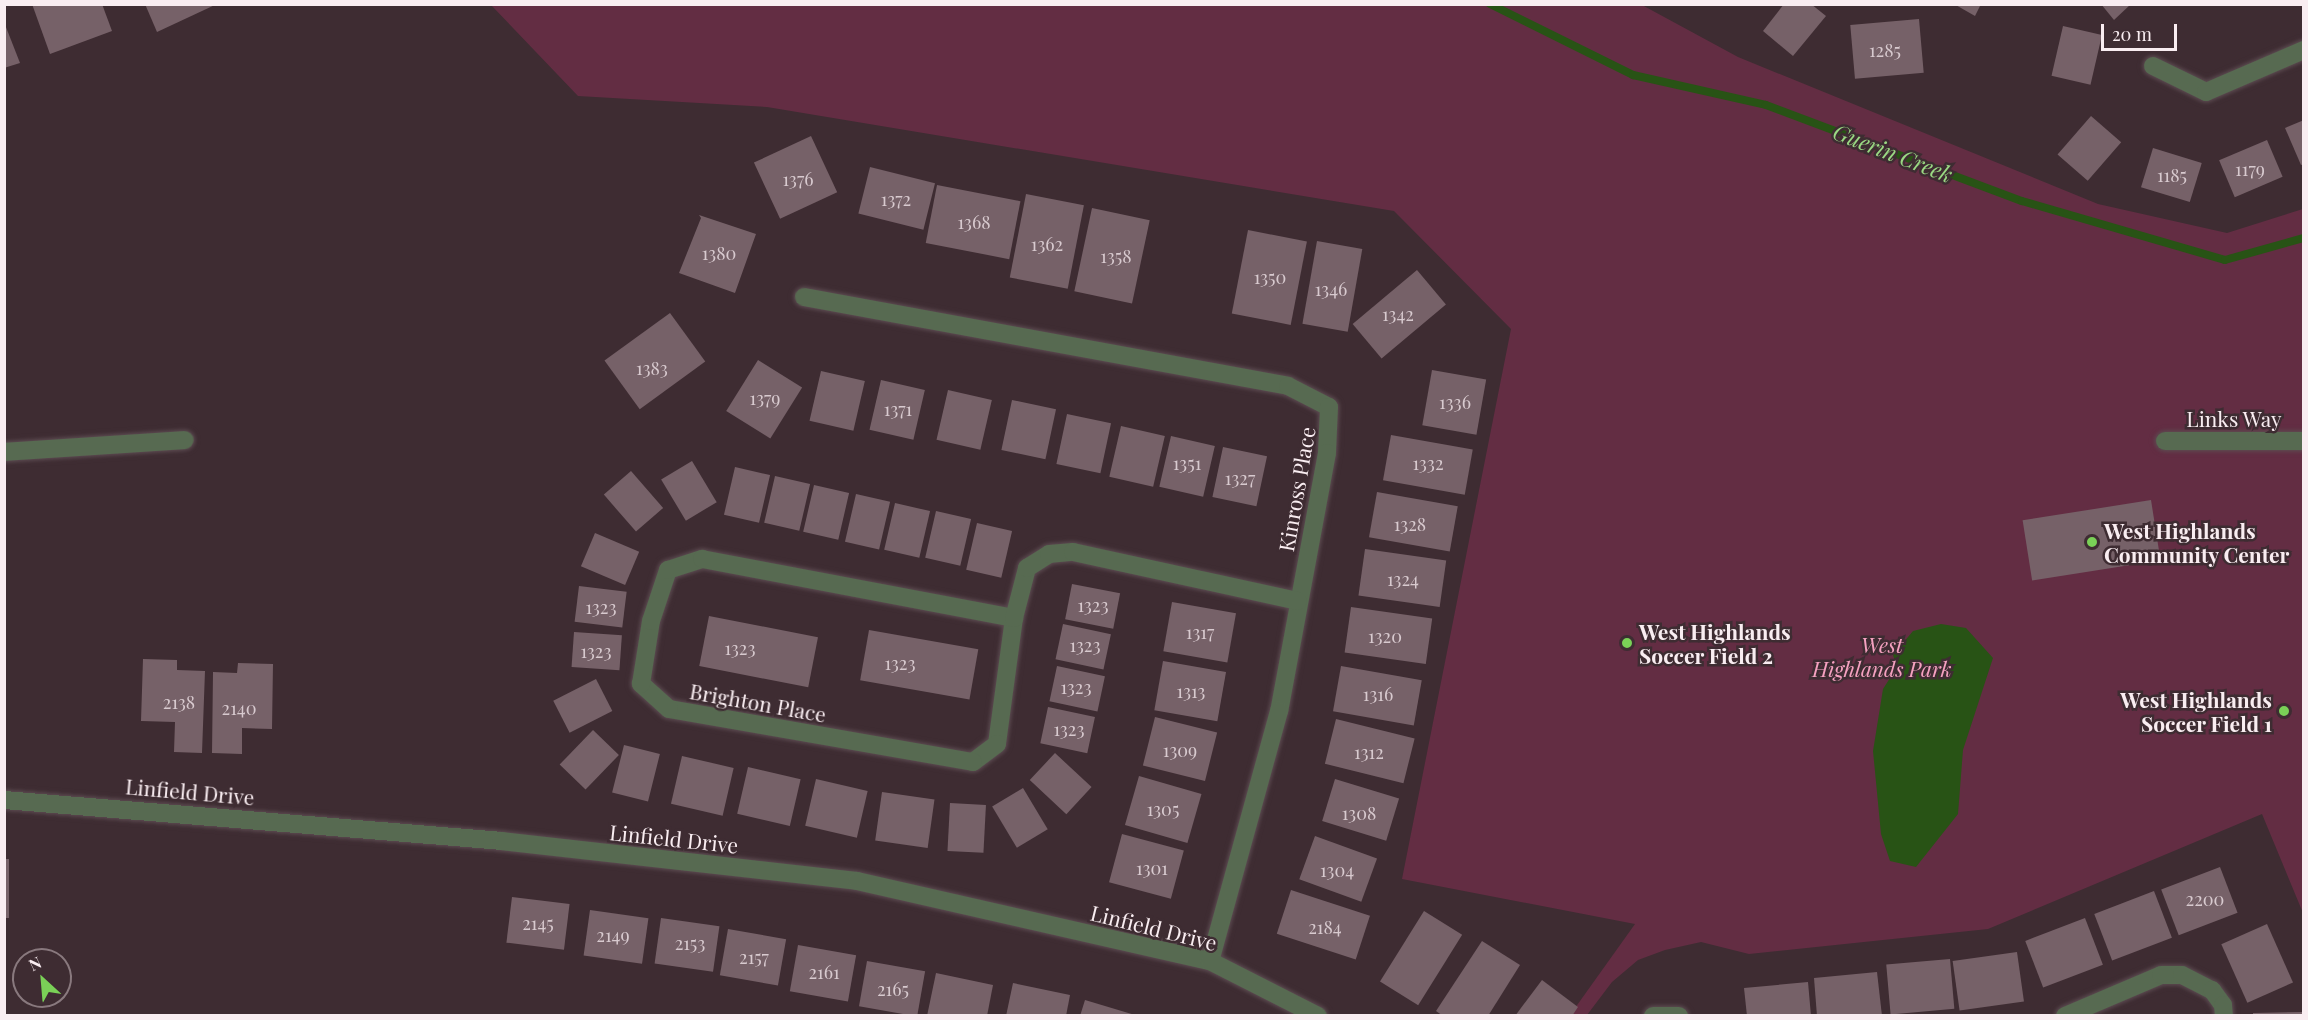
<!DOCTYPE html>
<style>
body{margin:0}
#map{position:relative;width:2308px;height:1020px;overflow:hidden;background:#3e2c32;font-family:"Playfair Display",serif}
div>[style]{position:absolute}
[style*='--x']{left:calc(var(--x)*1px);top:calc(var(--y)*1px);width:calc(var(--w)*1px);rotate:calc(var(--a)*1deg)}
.green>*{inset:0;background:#632d43}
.water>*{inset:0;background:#285315}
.stream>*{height:8px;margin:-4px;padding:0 4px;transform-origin:4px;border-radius:4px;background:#285315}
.building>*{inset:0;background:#766168;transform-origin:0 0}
.roads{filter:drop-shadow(0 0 2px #5c4b51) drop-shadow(0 0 2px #5c4b51)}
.minor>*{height:18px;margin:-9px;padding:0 9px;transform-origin:9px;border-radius:9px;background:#576a51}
.dots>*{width:16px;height:16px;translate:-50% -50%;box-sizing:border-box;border:3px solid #3e2c32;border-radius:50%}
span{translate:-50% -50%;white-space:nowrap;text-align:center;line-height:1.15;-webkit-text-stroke:5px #3e2c32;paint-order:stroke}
.number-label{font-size:18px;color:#d8cacf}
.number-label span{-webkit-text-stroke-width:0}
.street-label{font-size:21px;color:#f9edf1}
.poi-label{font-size:21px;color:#f9edf1;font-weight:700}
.left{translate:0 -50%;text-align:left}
.right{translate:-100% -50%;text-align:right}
.park-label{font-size:21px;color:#f5a1c0;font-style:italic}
.water-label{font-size:22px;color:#9ad983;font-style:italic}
.frame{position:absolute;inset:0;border:6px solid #f9edf1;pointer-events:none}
.north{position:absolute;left:12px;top:948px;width:60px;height:60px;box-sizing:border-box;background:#3e2c32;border:2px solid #89797e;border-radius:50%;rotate:334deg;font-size:16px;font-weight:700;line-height:24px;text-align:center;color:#f9edf1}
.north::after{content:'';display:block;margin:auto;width:21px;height:27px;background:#7ad157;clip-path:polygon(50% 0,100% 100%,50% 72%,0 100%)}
.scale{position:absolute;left:2101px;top:24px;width:76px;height:27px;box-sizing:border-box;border:3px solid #f9edf1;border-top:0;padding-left:8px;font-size:18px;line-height:21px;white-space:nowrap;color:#f9edf1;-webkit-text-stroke:4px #3e2c32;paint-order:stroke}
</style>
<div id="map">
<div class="green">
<i style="clip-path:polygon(491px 5px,1642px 5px,1738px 57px,2098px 204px,2227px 233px,2303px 209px,2303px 913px,2262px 814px,1988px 929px,1749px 954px,1701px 942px,1665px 950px,1638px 960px,1612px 982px,1587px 1015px,1570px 1015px,1635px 924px,1402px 879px,1511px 329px,1394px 211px,767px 107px,578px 96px)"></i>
</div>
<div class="water">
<i style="clip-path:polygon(1941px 624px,1966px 628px,1993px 658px,1963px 750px,1958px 814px,1916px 867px,1890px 861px,1881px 834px,1873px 751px,1883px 689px,1897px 667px,1893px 655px,1913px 631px)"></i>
</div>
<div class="stream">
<i style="--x:1490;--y:4;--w:160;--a:26.4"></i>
<i style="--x:1633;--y:75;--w:136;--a:12.7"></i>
<i style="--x:1766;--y:105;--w:273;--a:20.6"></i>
<i style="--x:2022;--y:201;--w:211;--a:16.2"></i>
<i style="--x:2225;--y:260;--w:82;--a:-15.6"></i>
</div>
<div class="building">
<i style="clip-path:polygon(32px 4px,102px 4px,112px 31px,50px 54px)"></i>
<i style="clip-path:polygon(145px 4px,217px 4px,157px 32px)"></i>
<i style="clip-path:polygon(1784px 4px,1811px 4px,1826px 16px,1793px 56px,1763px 31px)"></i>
<i style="clip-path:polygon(1954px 4px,1981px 4px,1975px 16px)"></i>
<i style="clip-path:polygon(2101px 4px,2131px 4px,2114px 20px)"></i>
<i style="left:1919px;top:19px;width:54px;height:69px;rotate:85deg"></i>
<i style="clip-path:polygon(4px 22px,20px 63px,4px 68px)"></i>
<i style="left:2063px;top:26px;width:40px;height:51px;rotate:13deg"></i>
<i style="left:2091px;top:116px;width:40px;height:51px;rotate:41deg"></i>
<i style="clip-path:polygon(2304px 120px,2304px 164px,2301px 165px,2285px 128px)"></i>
<i style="left:811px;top:136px;width:62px;height:63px;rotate:65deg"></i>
<i style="left:2267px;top:140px;width:40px;height:52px;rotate:67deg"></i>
<i style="left:2153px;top:148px;width:51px;height:41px;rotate:17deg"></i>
<i style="left:870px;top:167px;width:67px;height:48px;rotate:14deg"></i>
<i style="left:937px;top:185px;width:85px;height:59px;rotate:11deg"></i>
<i style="left:1026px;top:194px;width:59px;height:85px;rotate:11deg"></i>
<i style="left:1092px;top:208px;width:59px;height:85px;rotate:12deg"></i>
<i style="clip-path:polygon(699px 215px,756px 234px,735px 293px,679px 273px,701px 218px)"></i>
<i style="left:1248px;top:230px;width:60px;height:85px;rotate:11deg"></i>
<i style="left:1317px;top:241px;width:46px;height:84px;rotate:10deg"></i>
<i style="left:1417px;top:270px;width:45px;height:84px;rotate:50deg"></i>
<i style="left:670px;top:313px;width:60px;height:81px;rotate:54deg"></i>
<i style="left:758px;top:360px;width:52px;height:60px;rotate:32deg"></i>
<i style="left:1432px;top:370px;width:55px;height:56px;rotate:10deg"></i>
<i style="left:821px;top:371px;width:45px;height:51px;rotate:13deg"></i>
<i style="left:881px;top:380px;width:45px;height:51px;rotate:13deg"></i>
<i style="left:948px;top:390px;width:45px;height:51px;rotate:13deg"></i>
<i style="left:1012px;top:400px;width:45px;height:51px;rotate:12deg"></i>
<i style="left:1067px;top:414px;width:45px;height:51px;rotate:12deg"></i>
<i style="left:1121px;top:426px;width:45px;height:52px;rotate:13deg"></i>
<i style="left:1391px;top:435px;width:83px;height:46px;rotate:10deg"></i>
<i style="left:1171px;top:436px;width:45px;height:52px;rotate:13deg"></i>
<i style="left:1223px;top:447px;width:45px;height:51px;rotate:12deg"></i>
<i style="left:692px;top:461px;width:48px;height:36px;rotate:59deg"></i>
<i style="left:735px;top:467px;width:36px;height:49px;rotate:13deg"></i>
<i style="left:631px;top:471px;width:49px;height:36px;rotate:49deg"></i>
<i style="left:775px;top:476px;width:36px;height:48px;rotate:13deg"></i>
<i style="left:814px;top:485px;width:36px;height:48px;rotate:13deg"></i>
<i style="left:1377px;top:492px;width:82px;height:46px;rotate:10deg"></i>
<i style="left:856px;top:494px;width:35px;height:49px;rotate:13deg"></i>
<i style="left:2151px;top:500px;width:61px;height:130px;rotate:81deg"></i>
<i style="left:895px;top:503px;width:36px;height:48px;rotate:13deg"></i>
<i style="left:936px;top:511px;width:36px;height:48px;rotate:13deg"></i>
<i style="left:977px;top:523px;width:36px;height:48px;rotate:13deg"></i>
<i style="left:595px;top:533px;width:48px;height:36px;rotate:23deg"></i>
<i style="left:1365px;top:549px;width:82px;height:47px;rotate:8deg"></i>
<i style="left:1072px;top:584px;width:49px;height:36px;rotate:11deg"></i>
<i style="left:579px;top:586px;width:48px;height:36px;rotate:7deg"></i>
<i style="left:1172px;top:602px;width:65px;height:50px;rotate:10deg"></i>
<i style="left:1351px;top:607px;width:82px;height:46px;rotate:8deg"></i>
<i style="left:709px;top:616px;width:111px;height:51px;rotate:11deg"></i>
<i style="left:1063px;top:624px;width:49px;height:36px;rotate:12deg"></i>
<i style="left:869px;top:630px;width:111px;height:51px;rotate:10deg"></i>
<i style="left:574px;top:632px;width:48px;height:35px;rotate:4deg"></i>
<i style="clip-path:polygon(143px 659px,177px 660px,177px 670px,205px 671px,202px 753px,174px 752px,175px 722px,141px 721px)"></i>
<i style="left:1163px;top:661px;width:64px;height:50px;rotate:10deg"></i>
<i style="clip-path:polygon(238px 663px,273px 664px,272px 729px,242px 728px,242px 754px,212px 753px,213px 672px,237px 673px)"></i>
<i style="left:1057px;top:666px;width:49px;height:36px;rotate:12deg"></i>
<i style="left:1341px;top:666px;width:82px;height:46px;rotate:10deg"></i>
<i style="left:596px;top:679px;width:36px;height:48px;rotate:63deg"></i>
<i style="left:1048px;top:707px;width:48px;height:37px;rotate:12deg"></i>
<i style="left:1155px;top:717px;width:64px;height:50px;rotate:14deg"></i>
<i style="left:1336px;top:719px;width:81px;height:46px;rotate:14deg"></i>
<i style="left:593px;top:730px;width:36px;height:48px;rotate:44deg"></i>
<i style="left:624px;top:745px;width:37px;height:49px;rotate:14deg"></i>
<i style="left:1055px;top:753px;width:50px;height:37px;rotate:43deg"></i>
<i style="left:682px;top:756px;width:53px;height:49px;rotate:13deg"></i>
<i style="left:748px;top:767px;width:54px;height:48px;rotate:13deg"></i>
<i style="left:1139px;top:776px;width:65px;height:51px;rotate:16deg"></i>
<i style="left:816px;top:779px;width:53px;height:48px;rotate:13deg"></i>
<i style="left:1335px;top:779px;width:67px;height:44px;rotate:17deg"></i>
<i style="left:1023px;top:788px;width:48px;height:36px;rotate:59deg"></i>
<i style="left:882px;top:792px;width:53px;height:49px;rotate:8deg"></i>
<i style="left:950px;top:803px;width:36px;height:48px;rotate:3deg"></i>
<i style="left:1122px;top:834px;width:64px;height:50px;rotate:15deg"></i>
<i style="left:1315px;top:836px;width:66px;height:46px;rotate:20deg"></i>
<i style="left:4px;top:859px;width:5px;height:59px"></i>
<i style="left:2220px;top:867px;width:49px;height:63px;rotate:69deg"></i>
<i style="left:1291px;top:890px;width:83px;height:46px;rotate:18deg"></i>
<i style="left:2154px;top:891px;width:50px;height:64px;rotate:69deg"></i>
<i style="left:512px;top:897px;width:58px;height:46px;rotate:7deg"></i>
<i style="left:590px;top:910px;width:59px;height:46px;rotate:8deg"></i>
<i style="left:1424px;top:911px;width:45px;height:83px;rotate:32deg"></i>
<i style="left:661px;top:918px;width:59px;height:46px;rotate:8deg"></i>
<i style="left:2085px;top:918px;width:50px;height:64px;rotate:69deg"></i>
<i style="left:2267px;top:924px;width:64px;height:50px;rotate:66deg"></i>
<i style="left:728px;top:929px;width:59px;height:47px;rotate:10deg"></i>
<i style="clip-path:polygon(1482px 941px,1520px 965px,1488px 1016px,1443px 1016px,1436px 1011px)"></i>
<i style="left:798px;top:945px;width:59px;height:47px;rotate:10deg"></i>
<i style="left:2017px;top:952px;width:50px;height:65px;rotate:82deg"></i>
<i style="left:1950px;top:959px;width:50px;height:64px;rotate:85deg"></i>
<i style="left:867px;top:961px;width:59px;height:46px;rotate:10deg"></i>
<i style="clip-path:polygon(1877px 972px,1882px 1016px,1817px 1016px,1814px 978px)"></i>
<i style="clip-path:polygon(936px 973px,993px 985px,987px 1016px,927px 1016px)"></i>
<i style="clip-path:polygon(1542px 980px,1578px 1007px,1572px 1016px,1515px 1016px)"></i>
<i style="clip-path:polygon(1808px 982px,1811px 1016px,1747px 1016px,1744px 988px)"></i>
<i style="clip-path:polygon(1013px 983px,1070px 995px,1066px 1016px,1006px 1016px)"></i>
<i style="clip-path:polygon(1085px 1000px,1135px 1015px,1134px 1016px,1080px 1016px)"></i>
<i style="clip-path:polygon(2303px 1012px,2303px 1016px,2253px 1016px,2253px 1013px)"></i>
</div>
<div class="roads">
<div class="minor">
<i style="--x:2153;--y:66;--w:59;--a:26.1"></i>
<i style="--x:2206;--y:92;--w:107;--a:-23.2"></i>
<i style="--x:804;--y:297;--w:492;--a:10.4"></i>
<i style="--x:1288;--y:386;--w:46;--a:27.1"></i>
<i style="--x:1329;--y:407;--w:46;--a:92.5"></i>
<i style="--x:1327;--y:453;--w:262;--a:100.5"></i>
<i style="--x:1279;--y:711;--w:259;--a:105.4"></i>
<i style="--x:2165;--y:441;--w:139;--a:0"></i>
<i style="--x:4;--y:452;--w:181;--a:-3.8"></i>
<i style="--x:1014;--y:618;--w:127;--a:97.7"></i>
<i style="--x:997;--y:744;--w:30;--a:143"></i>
<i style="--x:973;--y:762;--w:309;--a:-170.1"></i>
<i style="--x:669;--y:709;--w:38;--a:-138"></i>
<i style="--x:641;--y:684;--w:64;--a:-81"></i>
<i style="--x:651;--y:621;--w:54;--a:-71.6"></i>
<i style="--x:668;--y:570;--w:36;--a:-18"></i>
<i style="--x:702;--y:559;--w:318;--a:10.7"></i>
<i style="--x:1014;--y:618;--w:52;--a:-75.4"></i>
<i style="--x:1027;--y:568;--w:26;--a:-32"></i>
<i style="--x:1049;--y:554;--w:24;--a:-5"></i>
<i style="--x:1073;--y:552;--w:230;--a:12.3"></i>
<i style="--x:4;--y:800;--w:499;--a:4.7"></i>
<i style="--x:501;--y:841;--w:358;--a:6.4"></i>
<i style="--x:857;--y:881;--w:362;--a:12.8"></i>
<i style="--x:1210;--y:961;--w:121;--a:27"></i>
<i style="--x:1653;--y:1016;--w:26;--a:0"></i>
<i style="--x:2065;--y:1016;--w:104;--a:-23.1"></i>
<i style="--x:2161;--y:975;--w:21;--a:0"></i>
<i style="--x:2182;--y:975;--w:34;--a:27"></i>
<i style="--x:2212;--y:990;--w:19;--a:54"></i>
<i style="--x:2223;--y:1005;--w:11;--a:85"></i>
</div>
</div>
<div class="dots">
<i style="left:2092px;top:542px;background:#7ad157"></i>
<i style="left:1627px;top:643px;background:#7ad157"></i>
<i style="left:2284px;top:711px;background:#7ad157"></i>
</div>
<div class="number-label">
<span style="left:1885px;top:50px">1285</span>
<span style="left:2250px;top:169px">1179</span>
<span style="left:2172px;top:175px">1185</span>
<span style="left:798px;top:179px">1376</span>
<span style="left:896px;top:199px">1372</span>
<span style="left:974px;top:222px">1368</span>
<span style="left:1047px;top:244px">1362</span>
<span style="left:719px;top:253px">1380</span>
<span style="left:1116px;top:256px">1358</span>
<span style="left:1270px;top:277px">1350</span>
<span style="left:1331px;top:289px">1346</span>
<span style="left:1398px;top:314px">1342</span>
<span style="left:652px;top:368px">1383</span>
<span style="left:765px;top:398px">1379</span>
<span style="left:1455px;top:402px">1336</span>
<span style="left:898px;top:409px">1371</span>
<span style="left:1187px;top:463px">1351</span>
<span style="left:1428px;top:463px">1332</span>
<span style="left:1240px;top:478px">1327</span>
<span style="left:1410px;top:524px">1328</span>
<span style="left:1403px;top:579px">1324</span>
<span style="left:1093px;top:605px">1323</span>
<span style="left:601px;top:607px">1323</span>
<span style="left:1200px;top:632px">1317</span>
<span style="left:1385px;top:636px">1320</span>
<span style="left:1085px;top:645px">1323</span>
<span style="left:740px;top:648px">1323</span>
<span style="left:596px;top:651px">1323</span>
<span style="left:900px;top:663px">1323</span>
<span style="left:1076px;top:687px">1323</span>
<span style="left:1191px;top:691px">1313</span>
<span style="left:1378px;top:694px">1316</span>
<span style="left:179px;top:702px">2138</span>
<span style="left:239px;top:708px">2140</span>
<span style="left:1069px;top:729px">1323</span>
<span style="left:1180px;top:750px">1309</span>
<span style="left:1369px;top:752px">1312</span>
<span style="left:1163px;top:809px">1305</span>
<span style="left:1359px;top:813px">1308</span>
<span style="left:1152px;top:868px">1301</span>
<span style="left:1337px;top:870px">1304</span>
<span style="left:2205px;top:899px">2200</span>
<span style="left:538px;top:923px">2145</span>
<span style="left:1325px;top:927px">2184</span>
<span style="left:613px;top:935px">2149</span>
<span style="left:690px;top:943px">2153</span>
<span style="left:754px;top:957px">2157</span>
<span style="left:824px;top:972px">2161</span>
<span style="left:893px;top:989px">2165</span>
</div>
<div class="street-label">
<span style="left:2234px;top:418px">Links Way</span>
<span style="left:1296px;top:489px;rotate:-80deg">Kinross Place</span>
<span style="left:758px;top:702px;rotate:10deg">Brighton Place</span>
<span style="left:190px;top:791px;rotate:5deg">Linfield Drive</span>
<span style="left:674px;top:838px;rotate:6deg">Linfield Drive</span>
<span style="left:1154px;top:927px;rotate:14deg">Linfield Drive</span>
</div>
<div class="poi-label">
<span class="left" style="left:2104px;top:542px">West Highlands<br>Community Center</span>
<span class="left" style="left:1639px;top:643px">West Highlands<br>Soccer Field 2</span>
<span class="right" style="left:2272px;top:711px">West Highlands<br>Soccer Field 1</span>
</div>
<div class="park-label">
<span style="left:1882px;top:656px">West<br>Highlands Park</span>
</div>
<div class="water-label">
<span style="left:1893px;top:153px;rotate:21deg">Guerin Creek</span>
</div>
<div class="frame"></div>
<div class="north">N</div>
<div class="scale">20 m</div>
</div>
